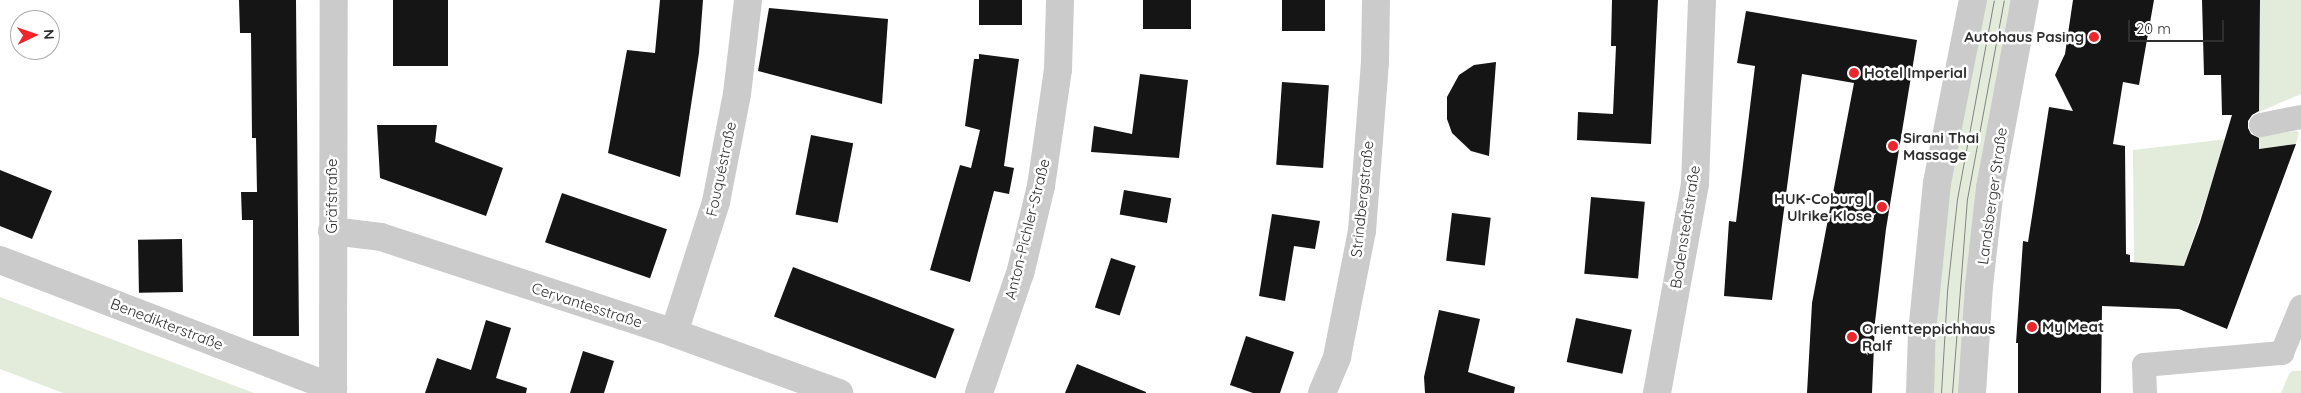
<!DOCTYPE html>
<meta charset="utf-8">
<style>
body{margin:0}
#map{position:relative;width:2301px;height:393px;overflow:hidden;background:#fff;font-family:Quicksand,sans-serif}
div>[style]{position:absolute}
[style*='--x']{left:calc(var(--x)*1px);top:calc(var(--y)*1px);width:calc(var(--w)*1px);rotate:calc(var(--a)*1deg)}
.green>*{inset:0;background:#e3ecda}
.building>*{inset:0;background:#151515;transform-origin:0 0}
.pedestrian>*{height:24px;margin:-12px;padding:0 12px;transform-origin:12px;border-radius:12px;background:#cbcbcb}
.minor>*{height:28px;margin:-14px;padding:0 14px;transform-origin:14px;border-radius:14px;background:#cbcbcb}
.tertiary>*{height:28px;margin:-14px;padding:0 14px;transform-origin:14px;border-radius:14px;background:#cbcbcb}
.tram>*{height:1px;margin:-0.5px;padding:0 0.5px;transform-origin:0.5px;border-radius:0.5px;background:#838383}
.dots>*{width:14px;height:14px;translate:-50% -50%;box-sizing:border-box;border:2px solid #fff;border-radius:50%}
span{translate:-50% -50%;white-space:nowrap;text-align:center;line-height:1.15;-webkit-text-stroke:5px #fff;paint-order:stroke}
.poi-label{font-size:15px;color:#2e2e2e;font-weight:700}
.right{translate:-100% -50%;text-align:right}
.left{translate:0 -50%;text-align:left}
.street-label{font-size:15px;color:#2e2e2e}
.north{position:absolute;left:10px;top:10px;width:50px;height:50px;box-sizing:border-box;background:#fff;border:1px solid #ababab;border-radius:50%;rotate:87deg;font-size:14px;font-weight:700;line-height:20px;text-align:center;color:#2e2e2e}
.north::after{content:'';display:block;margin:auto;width:18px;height:22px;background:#f22329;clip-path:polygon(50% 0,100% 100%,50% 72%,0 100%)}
.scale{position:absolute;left:2128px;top:20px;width:96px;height:22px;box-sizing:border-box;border:2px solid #2e2e2e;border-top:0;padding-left:6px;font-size:15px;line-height:18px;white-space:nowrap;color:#2e2e2e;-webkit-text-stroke:4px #fff;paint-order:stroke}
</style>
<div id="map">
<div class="green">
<i style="clip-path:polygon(1985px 0,2014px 0,1960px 393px,1933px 393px,1939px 292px,1948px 197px)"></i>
<i style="clip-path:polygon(2260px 0,2301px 0,2301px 94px,2259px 112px)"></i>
<i style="clip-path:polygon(2297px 131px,2299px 133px,2296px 144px,2222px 153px,2184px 266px,2134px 262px,2133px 150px)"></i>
<i style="clip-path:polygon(0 297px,254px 393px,63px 393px,0 369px)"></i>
<i style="clip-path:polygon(2292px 371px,2301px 371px,2301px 393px,2281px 393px,2289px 374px)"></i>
</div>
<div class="building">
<i style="clip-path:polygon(239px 0,296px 0,299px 336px,253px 336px,253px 220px,242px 220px,241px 192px,257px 192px,256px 138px,252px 138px,251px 33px,240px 33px)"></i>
<i style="left:393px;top:0;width:55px;height:66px"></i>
<i style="clip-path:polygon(660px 0,703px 0,699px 53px,680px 177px,608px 153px,627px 50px,655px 53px)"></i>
<i style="left:979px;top:0;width:43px;height:25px"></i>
<i style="left:1143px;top:0;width:48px;height:29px"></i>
<i style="left:1282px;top:0;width:43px;height:31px"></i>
<i style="clip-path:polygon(1612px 0,1658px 0,1651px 144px,1577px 140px,1578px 112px,1613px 114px,1616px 46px,1611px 46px)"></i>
<i style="clip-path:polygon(2073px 0,2154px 0,2139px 85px,2123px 82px,2113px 144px,2125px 146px,2126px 254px,2130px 255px,2130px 262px,2184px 266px,2200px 222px,2232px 115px,2222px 115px,2221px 75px,2204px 75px,2202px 0,2260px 0,2259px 111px,2252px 115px,2248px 121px,2248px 128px,2251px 134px,2259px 138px,2259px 149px,2296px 144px,2227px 329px,2179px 309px,2102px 306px,2101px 393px,2018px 393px,2018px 343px,2016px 343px,2023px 241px,2028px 242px,2049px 107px,2073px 111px,2055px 75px,2065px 54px)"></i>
<i style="clip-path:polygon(769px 8px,888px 19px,882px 104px,758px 71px)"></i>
<i style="clip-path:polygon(1746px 11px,1917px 40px,1886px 229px,1875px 322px,1872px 393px,1807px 393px,1812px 303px,1854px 83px,1802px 74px,1772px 300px,1724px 296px,1729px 221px,1736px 222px,1755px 66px,1737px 63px)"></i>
<i style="clip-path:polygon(979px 54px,1019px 59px,1004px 166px,1014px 168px,1009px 194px,994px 191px,970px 282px,930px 270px,960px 165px,971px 168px,980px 130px,965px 126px,974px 59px,979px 59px)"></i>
<i style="clip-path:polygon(1496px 62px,1489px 156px,1471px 151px,1452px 133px,1447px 119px,1447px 97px,1459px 75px,1474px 65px)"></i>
<i style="clip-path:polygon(1140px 74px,1188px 80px,1179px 158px,1091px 152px,1094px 126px,1132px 134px)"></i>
<i style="left:1282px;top:82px;width:47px;height:83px;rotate:4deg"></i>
<i style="clip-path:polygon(377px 125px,437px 125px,435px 142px,503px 168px,486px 216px,380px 178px)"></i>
<i style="left:811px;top:135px;width:43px;height:81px;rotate:11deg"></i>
<i style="clip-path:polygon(0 170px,52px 191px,32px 239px,0 226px)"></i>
<i style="left:1124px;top:190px;width:48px;height:25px;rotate:10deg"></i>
<i style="left:562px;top:193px;width:111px;height:52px;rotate:19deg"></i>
<i style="left:1591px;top:197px;width:54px;height:77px;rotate:5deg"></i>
<i style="left:1452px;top:213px;width:39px;height:48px;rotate:7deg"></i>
<i style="clip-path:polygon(1272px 214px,1320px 221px,1315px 249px,1294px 246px,1285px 301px,1259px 296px)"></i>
<i style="left:182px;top:239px;width:53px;height:44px;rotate:89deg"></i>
<i style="left:1111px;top:258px;width:26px;height:52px;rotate:18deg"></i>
<i style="left:793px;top:267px;width:173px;height:53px;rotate:21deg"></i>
<i style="clip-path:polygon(1439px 310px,1480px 319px,1468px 372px,1515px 387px,1514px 393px,1425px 393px,1424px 377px)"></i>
<i style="left:1576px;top:318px;width:57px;height:45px;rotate:12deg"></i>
<i style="clip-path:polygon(486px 320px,511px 328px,496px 378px,527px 388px,526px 393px,425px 393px,437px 358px,471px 370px)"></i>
<i style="clip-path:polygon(1246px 336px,1294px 352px,1280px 393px,1253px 393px,1230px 385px)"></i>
<i style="clip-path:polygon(583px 351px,614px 361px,604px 393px,570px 393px)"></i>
<i style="clip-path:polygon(1077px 364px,1146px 392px,1146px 393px,1065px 393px)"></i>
</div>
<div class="pedestrian">
<i style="--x:2261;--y:125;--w:41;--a:-11.3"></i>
<i style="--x:2145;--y:393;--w:28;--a:-92"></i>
<i style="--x:2144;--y:365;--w:139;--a:-5"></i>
<i style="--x:2282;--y:353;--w:50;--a:-67.6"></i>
</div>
<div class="minor">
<i style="--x:332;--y:231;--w:49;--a:7"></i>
<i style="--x:381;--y:237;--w:308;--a:18.1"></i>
<i style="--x:674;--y:333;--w:176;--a:20"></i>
<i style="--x:0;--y:260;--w:357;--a:21"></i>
<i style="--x:674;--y:333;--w:138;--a:-72.2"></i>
<i style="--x:716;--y:202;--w:110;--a:-79"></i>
<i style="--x:737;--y:94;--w:95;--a:-83.3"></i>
<i style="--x:333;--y:393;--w:393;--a:-89.9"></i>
<i style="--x:979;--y:393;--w:130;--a:-71.1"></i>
<i style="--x:1021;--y:270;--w:86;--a:-76.6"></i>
<i style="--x:1041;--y:186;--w:118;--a:-81.7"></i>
<i style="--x:1058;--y:69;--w:69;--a:-88.3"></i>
<i style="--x:1322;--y:393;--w:39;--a:-67"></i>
<i style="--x:1337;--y:357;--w:128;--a:-78.8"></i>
<i style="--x:1362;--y:231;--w:169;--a:-85.6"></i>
<i style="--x:1375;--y:63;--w:63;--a:-89.1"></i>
<i style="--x:1657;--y:393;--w:213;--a:-79.7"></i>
<i style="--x:1695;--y:183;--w:183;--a:-87.8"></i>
</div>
<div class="tertiary">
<i style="--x:1920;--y:393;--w:60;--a:-88.1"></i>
<i style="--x:1922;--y:333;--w:151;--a:-84.3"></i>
<i style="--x:1937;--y:183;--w:187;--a:-78.9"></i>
<i style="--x:1972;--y:393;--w:107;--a:-86.3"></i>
<i style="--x:1979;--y:286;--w:99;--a:-83.6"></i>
<i style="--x:1990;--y:188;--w:191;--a:-79.5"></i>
</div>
<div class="tram">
<i style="--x:1941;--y:393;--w:102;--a:-86.6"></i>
<i style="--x:1947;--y:291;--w:93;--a:-83.8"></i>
<i style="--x:1957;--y:199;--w:202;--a:-79.5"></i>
<i style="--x:1952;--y:393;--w:195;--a:-85.6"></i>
<i style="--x:1967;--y:199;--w:202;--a:-79.5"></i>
</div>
<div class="dots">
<i style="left:2094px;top:37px;background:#f22329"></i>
<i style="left:1854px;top:73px;background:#f22329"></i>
<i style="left:1893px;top:146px;background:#f22329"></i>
<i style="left:1882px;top:207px;background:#f22329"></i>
<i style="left:2032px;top:327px;background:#f22329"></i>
<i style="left:1852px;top:337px;background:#f22329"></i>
</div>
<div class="poi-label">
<span class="right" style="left:2084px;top:37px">Autohaus Pasing</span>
<span class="left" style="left:1864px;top:73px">Hotel Imperial</span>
<span class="left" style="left:1903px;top:146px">Sirani Thai<br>Massage</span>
<span class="right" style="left:1872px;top:207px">HUK-Coburg |<br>Ulrike Klose</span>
<span class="left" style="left:2042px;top:327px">My Meat</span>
<span class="left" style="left:1862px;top:337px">Orientteppichhaus<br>Ralf</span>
</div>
<div class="street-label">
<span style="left:721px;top:169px;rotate:-78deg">Fouquéstraße</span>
<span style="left:332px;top:196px;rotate:-90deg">Gräfstraße</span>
<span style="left:1992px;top:196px;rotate:-82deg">Landsberger Straße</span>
<span style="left:1362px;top:199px;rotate:-84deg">Strindbergstraße</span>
<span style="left:1685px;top:227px;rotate:-81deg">Bodenstedtstraße</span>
<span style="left:1027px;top:229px;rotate:-76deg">Anton-Pichler-Straße</span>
<span style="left:587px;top:305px;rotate:18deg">Cervantesstraße</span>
<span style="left:167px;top:324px;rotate:21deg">Benedikterstraße</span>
</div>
<div class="north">N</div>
<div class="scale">20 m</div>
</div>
